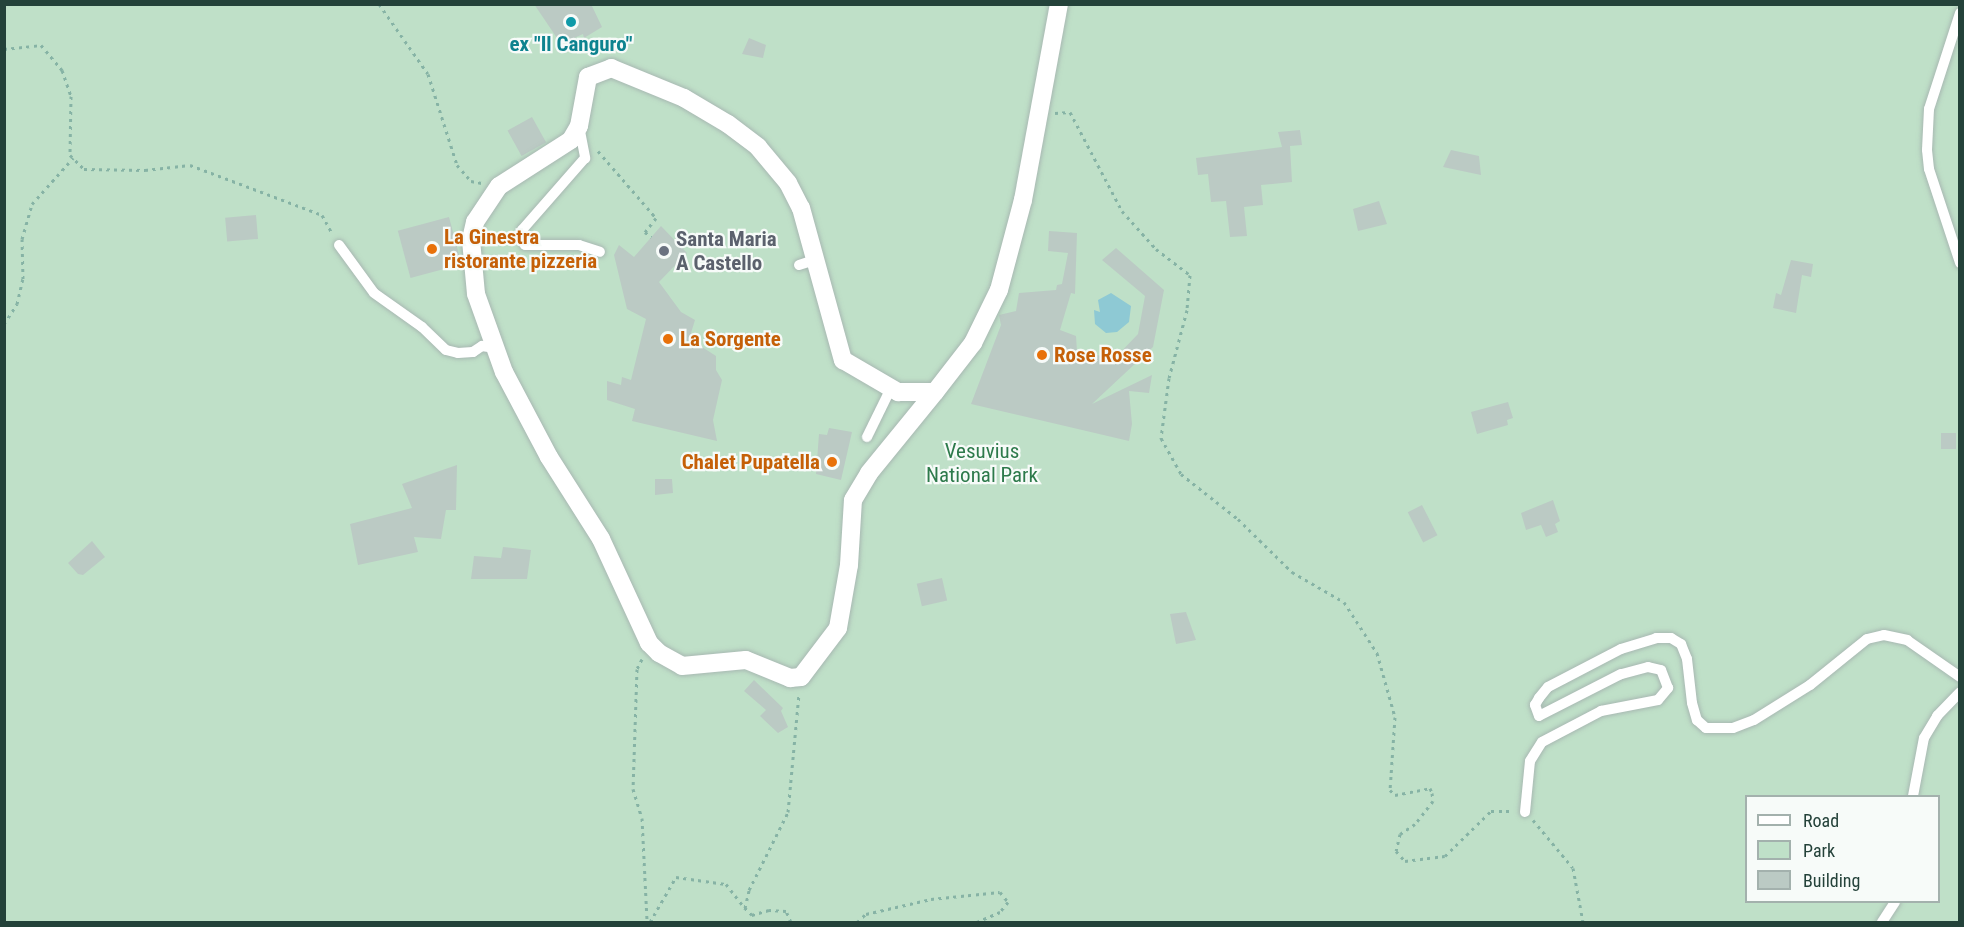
<!DOCTYPE html>
<style>
body{margin:0}
#map{position:relative;width:1964px;height:927px;overflow:hidden;background:#e6efeb;font-family:"Roboto Condensed",sans-serif}
div>[style]{position:absolute}
[style*='--x']{left:calc(var(--x)*1px);top:calc(var(--y)*1px);width:calc(var(--w)*1px);rotate:calc(var(--a)*1deg)}
.green>*{inset:0;background:#bfe0c8}
.water>*{inset:0;background:#8ec9d4}
.building>*{inset:0;background:#bbcac4;transform-origin:0 0}
.path>*{height:3px;margin-top:-1.5px;transform-origin:0;background:repeating-linear-gradient(90deg,#86b3a5 0 3px,transparent 0 7.5px)}
.roads{filter:drop-shadow(0 0 2px #a8b8b2) drop-shadow(0 0 2px #a8b8b2)}
.service>*{height:10px;margin:-5px;padding:0 5px;transform-origin:5px;border-radius:5px;background:#fff}
.minor>*{height:18px;margin:-9px;padding:0 9px;transform-origin:9px;border-radius:9px;background:#fff}
.tertiary>*{height:18px;margin:-9px;padding:0 9px;transform-origin:9px;border-radius:9px;background:#fff}
.dots>*{width:16px;height:16px;translate:-50% -50%;box-sizing:border-box;border:3px solid #f7fbf9;border-radius:50%}
span{translate:-50% -50%;white-space:nowrap;text-align:center;line-height:1.15;-webkit-text-stroke:4.5px #f7fbf9;paint-order:stroke}
.culture-label{font-size:21px;color:#0d838f;font-weight:700}
.food-label{font-size:21px;color:#c56008;font-weight:700}
.left{translate:0 -50%;text-align:left}
.right{translate:-100% -50%;text-align:right}
.worship-label{font-size:21px;color:#5b616d;font-weight:700}
.park-label{font-size:21px;color:#2d7a4b}
.frame{position:absolute;inset:0;border:6px solid #24423a;pointer-events:none}
.legend{position:absolute;left:1745px;top:795px;width:195px;height:108px;box-sizing:border-box;background:#f7fbf9;border:2px solid #a3b1ad;margin:0;padding:8px 10px;list-style:none;font-size:18px;color:#24423a}
.legend li{display:flex;align-items:center;gap:12px;height:30px}
.legend b{width:30px;border:2px solid #a3b1ad}
</style>
<div id="map">
<div class="green">
<i style="clip-path:polygon(evenodd,5px 5px,1959px 5px,1959px 922px,5px 922px,5px 5px,1746px 796px,1938px 796px,1938px 902px,1746px 902px,1746px 796px)"></i>
</div>
<div class="water">
<i style="clip-path:polygon(1111px 293px,1131px 306px,1129px 322px,1117px 332px,1106px 333px,1095px 324px,1094px 310px,1100px 312px,1098px 300px)"></i>
</div>
<div class="building">
<i style="clip-path:polygon(534px 4px,591px 4px,602px 27px,584px 38px,583px 34px,561px 44px)"></i>
<i style="clip-path:polygon(749px 38px,766px 45px,763px 58px,742px 54px)"></i>
<i style="left:532px;top:117px;width:29px;height:28px;rotate:61deg"></i>
<i style="clip-path:polygon(1300px 130px,1302px 145px,1290px 146px,1292px 182px,1261px 185px,1263px 205px,1244px 207px,1247px 236px,1230px 237px,1226px 201px,1211px 202px,1208px 174px,1198px 175px,1196px 158px,1282px 147px,1278px 132px)"></i>
<i style="clip-path:polygon(1451px 150px,1479px 156px,1481px 175px,1443px 167px)"></i>
<i style="clip-path:polygon(1379px 201px,1387px 224px,1358px 231px,1353px 209px)"></i>
<i style="left:256px;top:215px;width:24px;height:31px;rotate:85deg"></i>
<i style="left:449px;top:217px;width:49px;height:53px;rotate:75deg"></i>
<i style="clip-path:polygon(661px 226px,687px 253px,659px 282px,681px 312px,695px 320px,691px 333px,699px 345px,716px 356px,716px 370px,722px 380px,713px 420px,717px 441px,632px 421px,635px 409px,607px 400px,607px 381px,621px 385px,622px 377px,631px 380px,646px 319px,627px 309px,614px 255px,619px 245px,634px 257px)"></i>
<i style="clip-path:polygon(1049px 231px,1077px 233px,1075px 294px,1071px 293px,1060px 330px,1076px 336px,1077px 352px,1115px 358px,1138px 334px,1145px 296px,1102px 260px,1116px 248px,1164px 290px,1153px 347px,1092px 404px,1152px 375px,1149px 393px,1129px 391px,1132px 424px,1129px 441px,971px 404px,1001px 325px,999px 315px,1016px 311px,1019px 293px,1056px 290px,1057px 285px,1062px 284px,1068px 253px,1048px 251px)"></i>
<i style="clip-path:polygon(1791px 260px,1813px 264px,1811px 277px,1802px 275px,1796px 313px,1773px 308px,1776px 293px,1781px 295px)"></i>
<i style="clip-path:polygon(1508px 402px,1513px 418px,1507px 420px,1508px 425px,1477px 434px,1471px 412px)"></i>
<i style="clip-path:polygon(829px 428px,852px 432px,841px 480px,816px 474px,819px 434px,827px 435px)"></i>
<i style="left:1956px;top:433px;width:16px;height:15px;rotate:90deg"></i>
<i style="clip-path:polygon(457px 465px,456px 510px,446px 510px,441px 539px,414px 537px,418px 552px,358px 565px,350px 524px,412px 508px,402px 484px)"></i>
<i style="clip-path:polygon(655px 479px,672px 479px,673px 493px,655px 495px)"></i>
<i style="clip-path:polygon(1553px 500px,1560px 521px,1555px 524px,1558px 532px,1546px 537px,1541px 525px,1526px 530px,1521px 513px)"></i>
<i style="left:1422px;top:505px;width:34px;height:16px;rotate:63deg"></i>
<i style="clip-path:polygon(92px 541px,105px 557px,83px 575px,78px 574px,68px 563px)"></i>
<i style="clip-path:polygon(503px 547px,531px 550px,527px 579px,471px 579px,474px 556px,501px 558px)"></i>
<i style="left:942px;top:578px;width:23px;height:26px;rotate:77deg"></i>
<i style="clip-path:polygon(1186px 612px,1196px 640px,1176px 644px,1170px 614px)"></i>
<i style="clip-path:polygon(754px 680px,783px 708px,781px 711px,788px 727px,778px 733px,760px 716px,766px 710px,744px 691px)"></i>
</div>
<div class="path">
<i style="--x:379;--y:4;--w:85;--a:55"></i>
<i style="--x:428;--y:74;--w:96;--a:72.3"></i>
<i style="--x:457;--y:165;--w:21;--a:49"></i>
<i style="--x:471;--y:181;--w:11;--a:10"></i>
<i style="--x:4;--y:49;--w:37;--a:-6"></i>
<i style="--x:41;--y:45;--w:33;--a:50"></i>
<i style="--x:62;--y:70;--w:28;--a:71"></i>
<i style="--x:71;--y:96;--w:59;--a:91"></i>
<i style="--x:70;--y:155;--w:20;--a:45"></i>
<i style="--x:84;--y:169;--w:61;--a:0.9"></i>
<i style="--x:145;--y:170;--w:45;--a:-6.3"></i>
<i style="--x:190;--y:165;--w:141;--a:20.7"></i>
<i style="--x:322;--y:215;--w:21;--a:61"></i>
<i style="--x:1055;--y:113;--w:15;--a:-4"></i>
<i style="--x:1070;--y:112;--w:112;--a:62.3"></i>
<i style="--x:1122;--y:211;--w:51;--a:48.2"></i>
<i style="--x:1156;--y:249;--w:43;--a:37.4"></i>
<i style="--x:1190;--y:275;--w:35;--a:95"></i>
<i style="--x:1187;--y:310;--w:70;--a:104.8"></i>
<i style="--x:1169;--y:378;--w:61;--a:97.6"></i>
<i style="--x:1161;--y:438;--w:41;--a:60.9"></i>
<i style="--x:1181;--y:474;--w:73;--a:38.3"></i>
<i style="--x:1238;--y:519;--w:76;--a:44.5"></i>
<i style="--x:1292;--y:572;--w:60;--a:30"></i>
<i style="--x:1344;--y:602;--w:61;--a:57.1"></i>
<i style="--x:1377;--y:653;--w:66;--a:74.3"></i>
<i style="--x:1395;--y:717;--w:73;--a:93.9"></i>
<i style="--x:1390;--y:790;--w:7;--a:45"></i>
<i style="--x:1395;--y:795;--w:36;--a:-11"></i>
<i style="--x:1430;--y:788;--w:5;--a:68"></i>
<i style="--x:1432;--y:793;--w:8;--a:83"></i>
<i style="--x:1433;--y:801;--w:29;--a:128"></i>
<i style="--x:1415;--y:824;--w:18;--a:146"></i>
<i style="--x:1400;--y:834;--w:17;--a:103"></i>
<i style="--x:1396;--y:851;--w:13;--a:48"></i>
<i style="--x:1405;--y:861;--w:40;--a:-7.1"></i>
<i style="--x:1445;--y:856;--w:64;--a:-44.4"></i>
<i style="--x:1491;--y:811;--w:21;--a:0"></i>
<i style="--x:598;--y:151;--w:89;--a:49.1"></i>
<i style="--x:656;--y:218;--w:18;--a:128"></i>
<i style="--x:645;--y:232;--w:8;--a:40"></i>
<i style="--x:4;--y:324;--w:24;--a:-57"></i>
<i style="--x:17;--y:304;--w:26;--a:-77"></i>
<i style="--x:23;--y:279;--w:40;--a:-91.4"></i>
<i style="--x:22;--y:239;--w:36;--a:-74"></i>
<i style="--x:32;--y:204;--w:62;--a:-48.3"></i>
<i style="--x:642;--y:659;--w:11;--a:117"></i>
<i style="--x:637;--y:669;--w:120;--a:91.9"></i>
<i style="--x:633;--y:789;--w:30;--a:73"></i>
<i style="--x:642;--y:818;--w:104;--a:87.2"></i>
<i style="--x:1533;--y:820;--w:62;--a:50.2"></i>
<i style="--x:1573;--y:868;--w:55;--a:79.5"></i>
<i style="--x:650;--y:922;--w:52;--a:-60"></i>
<i style="--x:676;--y:877;--w:50;--a:8"></i>
<i style="--x:726;--y:884;--w:31;--a:52"></i>
<i style="--x:791;--y:922;--w:12;--a:-114"></i>
<i style="--x:786;--y:911;--w:17;--a:-177"></i>
<i style="--x:769;--y:910;--w:18;--a:164"></i>
<i style="--x:752;--y:915;--w:10;--a:-135"></i>
<i style="--x:745;--y:908;--w:18;--a:-77"></i>
<i style="--x:749;--y:890;--w:87;--a:-63.4"></i>
<i style="--x:788;--y:812;--w:119;--a:-84.7"></i>
<i style="--x:857;--y:922;--w:12;--a:-42"></i>
<i style="--x:866;--y:914;--w:67;--a:-13"></i>
<i style="--x:931;--y:899;--w:69;--a:-5.8"></i>
<i style="--x:1000;--y:892;--w:13;--a:51"></i>
<i style="--x:1008;--y:902;--w:13;--a:129"></i>
<i style="--x:1000;--y:912;--w:25;--a:157"></i>
</div>
<div class="roads">
<div class="service">
<i style="--x:1960;--y:13;--w:101;--a:107.9"></i>
<i style="--x:1929;--y:109;--w:41;--a:92.8"></i>
<i style="--x:1927;--y:150;--w:19;--a:84"></i>
<i style="--x:1929;--y:169;--w:99;--a:71.7"></i>
<i style="--x:579;--y:126;--w:33;--a:79"></i>
<i style="--x:585;--y:158;--w:96;--a:131.2"></i>
<i style="--x:522;--y:230;--w:15;--a:79"></i>
<i style="--x:525;--y:245;--w:54;--a:0"></i>
<i style="--x:579;--y:245;--w:22;--a:18"></i>
<i style="--x:339;--y:245;--w:59;--a:53.9"></i>
<i style="--x:374;--y:293;--w:59;--a:35.3"></i>
<i style="--x:422;--y:327;--w:33;--a:44"></i>
<i style="--x:446;--y:350;--w:12;--a:14"></i>
<i style="--x:458;--y:353;--w:15;--a:-4"></i>
<i style="--x:473;--y:352;--w:11;--a:-34"></i>
<i style="--x:482;--y:346;--w:13;--a:9"></i>
<i style="--x:799;--y:265;--w:19;--a:-18"></i>
<i style="--x:867;--y:437;--w:55;--a:-63.9"></i>
<i style="--x:1913;--y:796;--w:59;--a:-79.3"></i>
<i style="--x:1924;--y:738;--w:26;--a:-59"></i>
<i style="--x:1937;--y:716;--w:33;--a:-46"></i>
<i style="--x:1525;--y:812;--w:51;--a:-84.4"></i>
<i style="--x:1530;--y:761;--w:22;--a:-58"></i>
<i style="--x:1542;--y:742;--w:67;--a:-27.7"></i>
<i style="--x:1601;--y:711;--w:58;--a:-10.9"></i>
<i style="--x:1658;--y:700;--w:16;--a:-50"></i>
<i style="--x:1668;--y:688;--w:19;--a:-111"></i>
<i style="--x:1661;--y:670;--w:13;--a:-167"></i>
<i style="--x:1648;--y:667;--w:28;--a:165"></i>
<i style="--x:1621;--y:674;--w:92;--a:152.9"></i>
<i style="--x:1539;--y:716;--w:12;--a:-110"></i>
<i style="--x:1535;--y:705;--w:8;--a:-60"></i>
<i style="--x:1539;--y:698;--w:14;--a:-51"></i>
<i style="--x:1548;--y:687;--w:82;--a:-27.5"></i>
<i style="--x:1621;--y:649;--w:37;--a:-17"></i>
<i style="--x:1656;--y:638;--w:15;--a:0"></i>
<i style="--x:1671;--y:638;--w:12;--a:31"></i>
<i style="--x:1681;--y:644;--w:16;--a:68"></i>
<i style="--x:1687;--y:659;--w:44;--a:83.5"></i>
<i style="--x:1692;--y:703;--w:18;--a:74"></i>
<i style="--x:1697;--y:720;--w:12;--a:42"></i>
<i style="--x:1706;--y:728;--w:27;--a:0"></i>
<i style="--x:1733;--y:728;--w:22;--a:-21"></i>
<i style="--x:1754;--y:720;--w:66;--a:-32"></i>
<i style="--x:1810;--y:685;--w:73;--a:-38.9"></i>
<i style="--x:1867;--y:639;--w:17;--a:-13"></i>
<i style="--x:1884;--y:635;--w:24;--a:12"></i>
<i style="--x:1907;--y:640;--w:65;--a:34.9"></i>
<i style="--x:1882;--y:922;--w:24;--a:-57"></i>
</div>
<div class="minor">
<i style="--x:579;--y:126;--w:16;--a:120"></i>
<i style="--x:571;--y:140;--w:85;--a:147.4"></i>
<i style="--x:499;--y:186;--w:43;--a:123.7"></i>
<i style="--x:475;--y:222;--w:18;--a:103"></i>
<i style="--x:471;--y:240;--w:54;--a:84.7"></i>
<i style="--x:476;--y:294;--w:83;--a:70.3"></i>
<i style="--x:504;--y:372;--w:96;--a:62.1"></i>
<i style="--x:549;--y:457;--w:97;--a:57.6"></i>
<i style="--x:601;--y:539;--w:115;--a:65.2"></i>
<i style="--x:649;--y:643;--w:14;--a:45"></i>
<i style="--x:659;--y:653;--w:26;--a:29"></i>
<i style="--x:682;--y:666;--w:64;--a:-5.4"></i>
<i style="--x:746;--y:660;--w:48;--a:22.2"></i>
<i style="--x:790;--y:678;--w:11;--a:-5"></i>
<i style="--x:801;--y:677;--w:61;--a:-52.9"></i>
<i style="--x:838;--y:628;--w:64;--a:-80.1"></i>
<i style="--x:849;--y:565;--w:65;--a:-86.5"></i>
<i style="--x:853;--y:500;--w:31;--a:-59"></i>
<i style="--x:869;--y:473;--w:104;--a:-50.8"></i>
</div>
<div class="tertiary">
<i style="--x:579;--y:126;--w:50;--a:-79.6"></i>
<i style="--x:588;--y:77;--w:25;--a:-21"></i>
<i style="--x:611;--y:68;--w:79;--a:22.3"></i>
<i style="--x:684;--y:98;--w:51;--a:30.6"></i>
<i style="--x:728;--y:124;--w:38;--a:37"></i>
<i style="--x:758;--y:147;--w:47;--a:50.2"></i>
<i style="--x:788;--y:183;--w:28;--a:63"></i>
<i style="--x:801;--y:208;--w:158;--a:74.6"></i>
<i style="--x:843;--y:360;--w:64;--a:30.2"></i>
<i style="--x:898;--y:392;--w:37;--a:0"></i>
<i style="--x:935;--y:392;--w:62;--a:-52.2"></i>
<i style="--x:973;--y:343;--w:59;--a:-63.9"></i>
<i style="--x:999;--y:290;--w:93;--a:-75.1"></i>
<i style="--x:1023;--y:200;--w:199;--a:-79.6"></i>
</div>
</div>
<div class="dots">
<i style="left:571px;top:22px;background:#0f9aa8"></i>
<i style="left:432px;top:249px;background:#e8710a"></i>
<i style="left:664px;top:251px;background:#6b7280"></i>
<i style="left:668px;top:339px;background:#e8710a"></i>
<i style="left:1042px;top:355px;background:#e8710a"></i>
<i style="left:832px;top:462px;background:#e8710a"></i>
</div>
<div class="culture-label">
<span style="left:571px;top:44px">ex "Il Canguro"</span>
</div>
<div class="food-label">
<span class="left" style="left:444px;top:249px">La Ginestra<br>ristorante pizzeria</span>
<span class="left" style="left:680px;top:339px">La Sorgente</span>
<span class="left" style="left:1054px;top:355px">Rose Rosse</span>
<span class="right" style="left:820px;top:462px">Chalet Pupatella</span>
</div>
<div class="worship-label">
<span class="left" style="left:676px;top:251px">Santa Maria<br>A Castello</span>
</div>
<div class="park-label">
<span style="left:982px;top:463px">Vesuvius<br>National Park</span>
</div>
<div class="frame"></div>
<ul class="legend">
<li><b style="height:8px;background:#fff"></b>Road</li>
<li><b style="height:16px;background:#bfe0c8"></b>Park</li>
<li><b style="height:16px;background:#bbcac4"></b>Building</li>
</ul>
</div>
